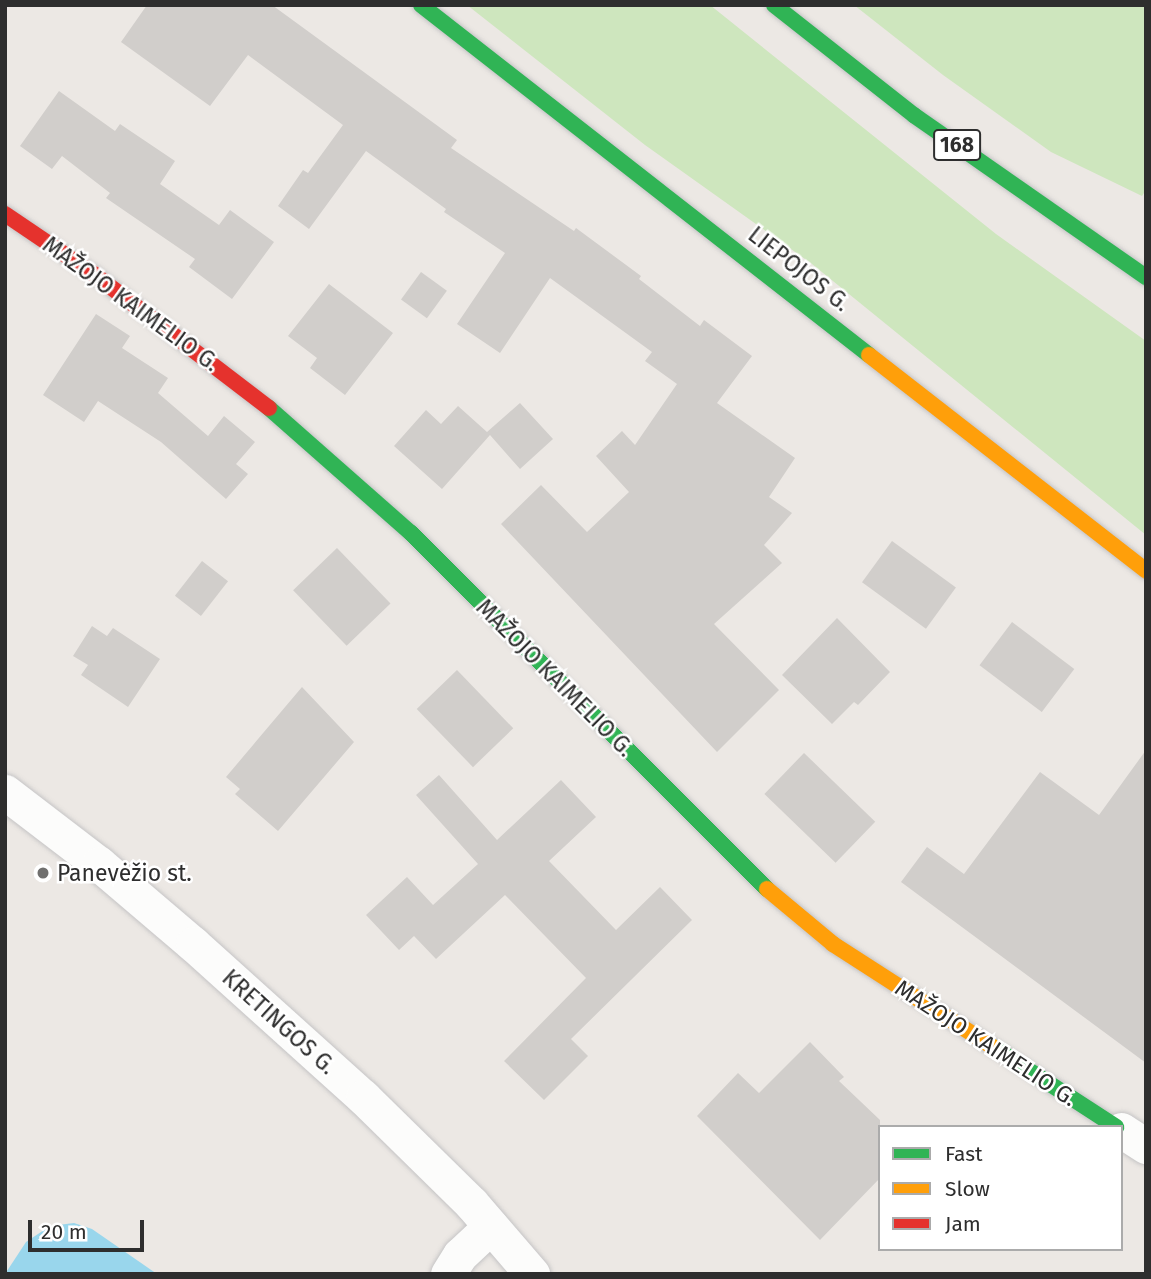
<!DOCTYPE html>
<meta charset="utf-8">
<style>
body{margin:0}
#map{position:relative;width:1151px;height:1279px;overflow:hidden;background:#ece8e4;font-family:"Fira Sans",sans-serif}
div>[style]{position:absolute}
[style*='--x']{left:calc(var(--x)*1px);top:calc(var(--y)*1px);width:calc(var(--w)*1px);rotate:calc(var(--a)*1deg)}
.green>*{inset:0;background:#cee6be}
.water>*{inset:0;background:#99d6ec}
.building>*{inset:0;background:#d1cecb;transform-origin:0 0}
.roads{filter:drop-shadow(0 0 2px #c5c4c5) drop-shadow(0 0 2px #c5c4c5)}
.street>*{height:35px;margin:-17.5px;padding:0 17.5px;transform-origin:17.5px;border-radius:17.5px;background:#fcfcfb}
.fast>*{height:16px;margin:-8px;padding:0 8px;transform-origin:8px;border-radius:8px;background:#30b455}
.slow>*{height:16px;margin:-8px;padding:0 8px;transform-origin:8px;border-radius:8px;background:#ff9f0a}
.jam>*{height:16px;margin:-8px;padding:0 8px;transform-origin:8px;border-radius:8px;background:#e5322d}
.dots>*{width:19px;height:19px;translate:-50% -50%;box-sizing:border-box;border:4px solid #fff;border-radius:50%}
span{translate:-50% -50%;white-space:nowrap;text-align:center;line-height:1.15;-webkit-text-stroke:5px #fff;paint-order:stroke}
.shield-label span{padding:2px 5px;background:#fff;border:2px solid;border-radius:5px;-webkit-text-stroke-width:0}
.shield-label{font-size:21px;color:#2e2e2e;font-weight:700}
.street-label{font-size:23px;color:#2e2e2e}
.poi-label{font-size:23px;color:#2e2e2e}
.left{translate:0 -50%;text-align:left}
.frame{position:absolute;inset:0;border:7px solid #2e2e2e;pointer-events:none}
.legend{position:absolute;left:878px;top:1125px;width:245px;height:126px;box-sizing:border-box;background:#fff;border:2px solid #ababab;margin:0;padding:9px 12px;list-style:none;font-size:21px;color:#2e2e2e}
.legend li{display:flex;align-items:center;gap:14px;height:35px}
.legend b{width:35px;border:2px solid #ababab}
.scale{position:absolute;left:28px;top:1220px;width:116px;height:32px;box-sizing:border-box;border:4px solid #2e2e2e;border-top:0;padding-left:9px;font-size:21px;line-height:24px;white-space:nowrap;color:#2e2e2e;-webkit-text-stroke:5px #fff;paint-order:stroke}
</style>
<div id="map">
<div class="green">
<i style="clip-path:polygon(467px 5px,710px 5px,996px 234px,1146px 341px,1146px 535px,812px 264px,645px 145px)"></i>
<i style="clip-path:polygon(854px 5px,1146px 5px,1146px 190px,1142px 196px,1051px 152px,943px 75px)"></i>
</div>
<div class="water">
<i style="clip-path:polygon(74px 1223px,92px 1229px,157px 1274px,5px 1274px,26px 1242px,50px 1226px)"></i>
</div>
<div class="building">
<i style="clip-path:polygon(147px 5px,272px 5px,457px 140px,451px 148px,574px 231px,576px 228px,641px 276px,639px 279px,700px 326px,704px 320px,752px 356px,717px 403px,795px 458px,769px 497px,792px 513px,764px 545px,782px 563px,714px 624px,779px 690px,717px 752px,501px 524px,541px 485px,587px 532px,629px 492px,596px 456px,622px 431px,635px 445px,677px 384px,645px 361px,652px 352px,550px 278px,500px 353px,457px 324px,505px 253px,444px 212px,446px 209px,366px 151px,309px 229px,278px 206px,303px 170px,308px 173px,343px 125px,248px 55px,210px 106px,121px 42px)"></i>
<i style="clip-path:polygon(59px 91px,115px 131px,120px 124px,175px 161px,160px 184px,219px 225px,230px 210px,274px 242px,232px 299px,189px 267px,195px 259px,106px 198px,110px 193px,62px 156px,52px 169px,20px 146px)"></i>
<i style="left:421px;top:272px;width:32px;height:34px;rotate:36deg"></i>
<i style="clip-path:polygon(329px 284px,393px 333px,345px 395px,310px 368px,317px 358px,288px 336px)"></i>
<i style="clip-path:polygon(96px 314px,130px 336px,122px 348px,168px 378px,158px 393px,208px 436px,224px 416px,255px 442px,236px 464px,248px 474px,226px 499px,161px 442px,98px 401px,84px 422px,43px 395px)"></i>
<i style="clip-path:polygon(520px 403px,553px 439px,520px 469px,490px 435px,442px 489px,394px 446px,426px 410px,441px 424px,458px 406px,487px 432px)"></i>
<i style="left:892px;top:541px;width:79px;height:51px;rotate:36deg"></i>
<i style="left:337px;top:548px;width:77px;height:61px;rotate:46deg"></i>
<i style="left:202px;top:561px;width:33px;height:44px;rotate:38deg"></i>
<i style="clip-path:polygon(837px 618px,890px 672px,858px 705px,854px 702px,832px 724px,782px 675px)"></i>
<i style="left:1012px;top:622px;width:78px;height:54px;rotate:37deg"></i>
<i style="clip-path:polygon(92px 626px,107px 636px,113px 628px,160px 659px,128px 707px,81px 675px,88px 665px,73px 656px)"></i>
<i style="left:457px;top:670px;width:81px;height:56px;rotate:46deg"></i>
<i style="clip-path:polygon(302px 687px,354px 742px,278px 831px,235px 794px,240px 789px,226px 777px)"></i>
<i style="clip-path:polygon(1146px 750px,1146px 1063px,901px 882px,927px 847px,964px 874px,1040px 772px,1099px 815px)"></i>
<i style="left:804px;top:753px;width:99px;height:57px;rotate:44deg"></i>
<i style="clip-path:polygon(439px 775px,497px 840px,561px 780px,596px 817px,549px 861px,616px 930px,660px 887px,692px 920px,571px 1039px,588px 1056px,544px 1100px,504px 1061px,586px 978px,505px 895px,436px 959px,414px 936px,399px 950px,366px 915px,407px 877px,433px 905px,478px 864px,416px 795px)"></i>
<i style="clip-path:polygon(810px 1042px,844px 1077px,839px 1081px,880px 1120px,880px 1178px,820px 1240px,697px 1116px,738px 1073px,759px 1093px)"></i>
</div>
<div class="roads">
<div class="street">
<i style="--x:5;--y:792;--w:118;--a:37.5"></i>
<i style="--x:99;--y:864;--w:123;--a:40.4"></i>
<i style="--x:193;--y:944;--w:229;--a:42"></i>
<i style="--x:363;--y:1097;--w:151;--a:44.5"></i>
<i style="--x:471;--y:1203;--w:94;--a:49.3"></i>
<i style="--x:1121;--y:1130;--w:30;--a:33"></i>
<i style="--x:448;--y:1274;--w:22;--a:-58"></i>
<i style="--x:460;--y:1255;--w:42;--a:-43.1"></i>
</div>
<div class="fast">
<i style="--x:421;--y:5;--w:569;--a:38"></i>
<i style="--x:774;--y:5;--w:179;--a:38.2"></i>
<i style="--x:915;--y:116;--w:282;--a:34.9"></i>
<i style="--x:269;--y:408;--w:189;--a:41.4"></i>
<i style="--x:411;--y:533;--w:503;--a:45"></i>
<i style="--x:993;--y:1047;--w:147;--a:33"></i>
</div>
<div class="slow">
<i style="--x:869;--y:355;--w:351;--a:37.9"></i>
<i style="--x:767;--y:889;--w:86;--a:39.8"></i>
<i style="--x:833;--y:944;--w:190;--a:32.8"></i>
</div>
<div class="jam">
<i style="--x:5;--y:214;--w:109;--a:34.1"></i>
<i style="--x:95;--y:275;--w:219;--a:37.4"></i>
</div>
</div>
<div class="dots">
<i style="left:43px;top:873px;background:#706f6e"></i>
</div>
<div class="shield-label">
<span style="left:957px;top:145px">168</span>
</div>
<div class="street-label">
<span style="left:799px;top:269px;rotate:38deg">LIEPOJOS G.</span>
<span style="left:131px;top:304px;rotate:36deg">MAŽOJO KAIMELIO G.</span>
<span style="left:555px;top:678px;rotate:45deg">MAŽOJO KAIMELIO G.</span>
<span style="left:279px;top:1022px;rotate:42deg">KRETINGOS G.</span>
<span style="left:986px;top:1043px;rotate:33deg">MAŽOJO KAIMELIO G.</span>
</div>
<div class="poi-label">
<span class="left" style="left:57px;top:873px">Panevėžio st.</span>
</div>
<div class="frame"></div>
<ul class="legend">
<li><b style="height:9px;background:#30b455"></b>Fast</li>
<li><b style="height:9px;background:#ff9f0a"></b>Slow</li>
<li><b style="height:9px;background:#e5322d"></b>Jam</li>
</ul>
<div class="scale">20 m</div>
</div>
